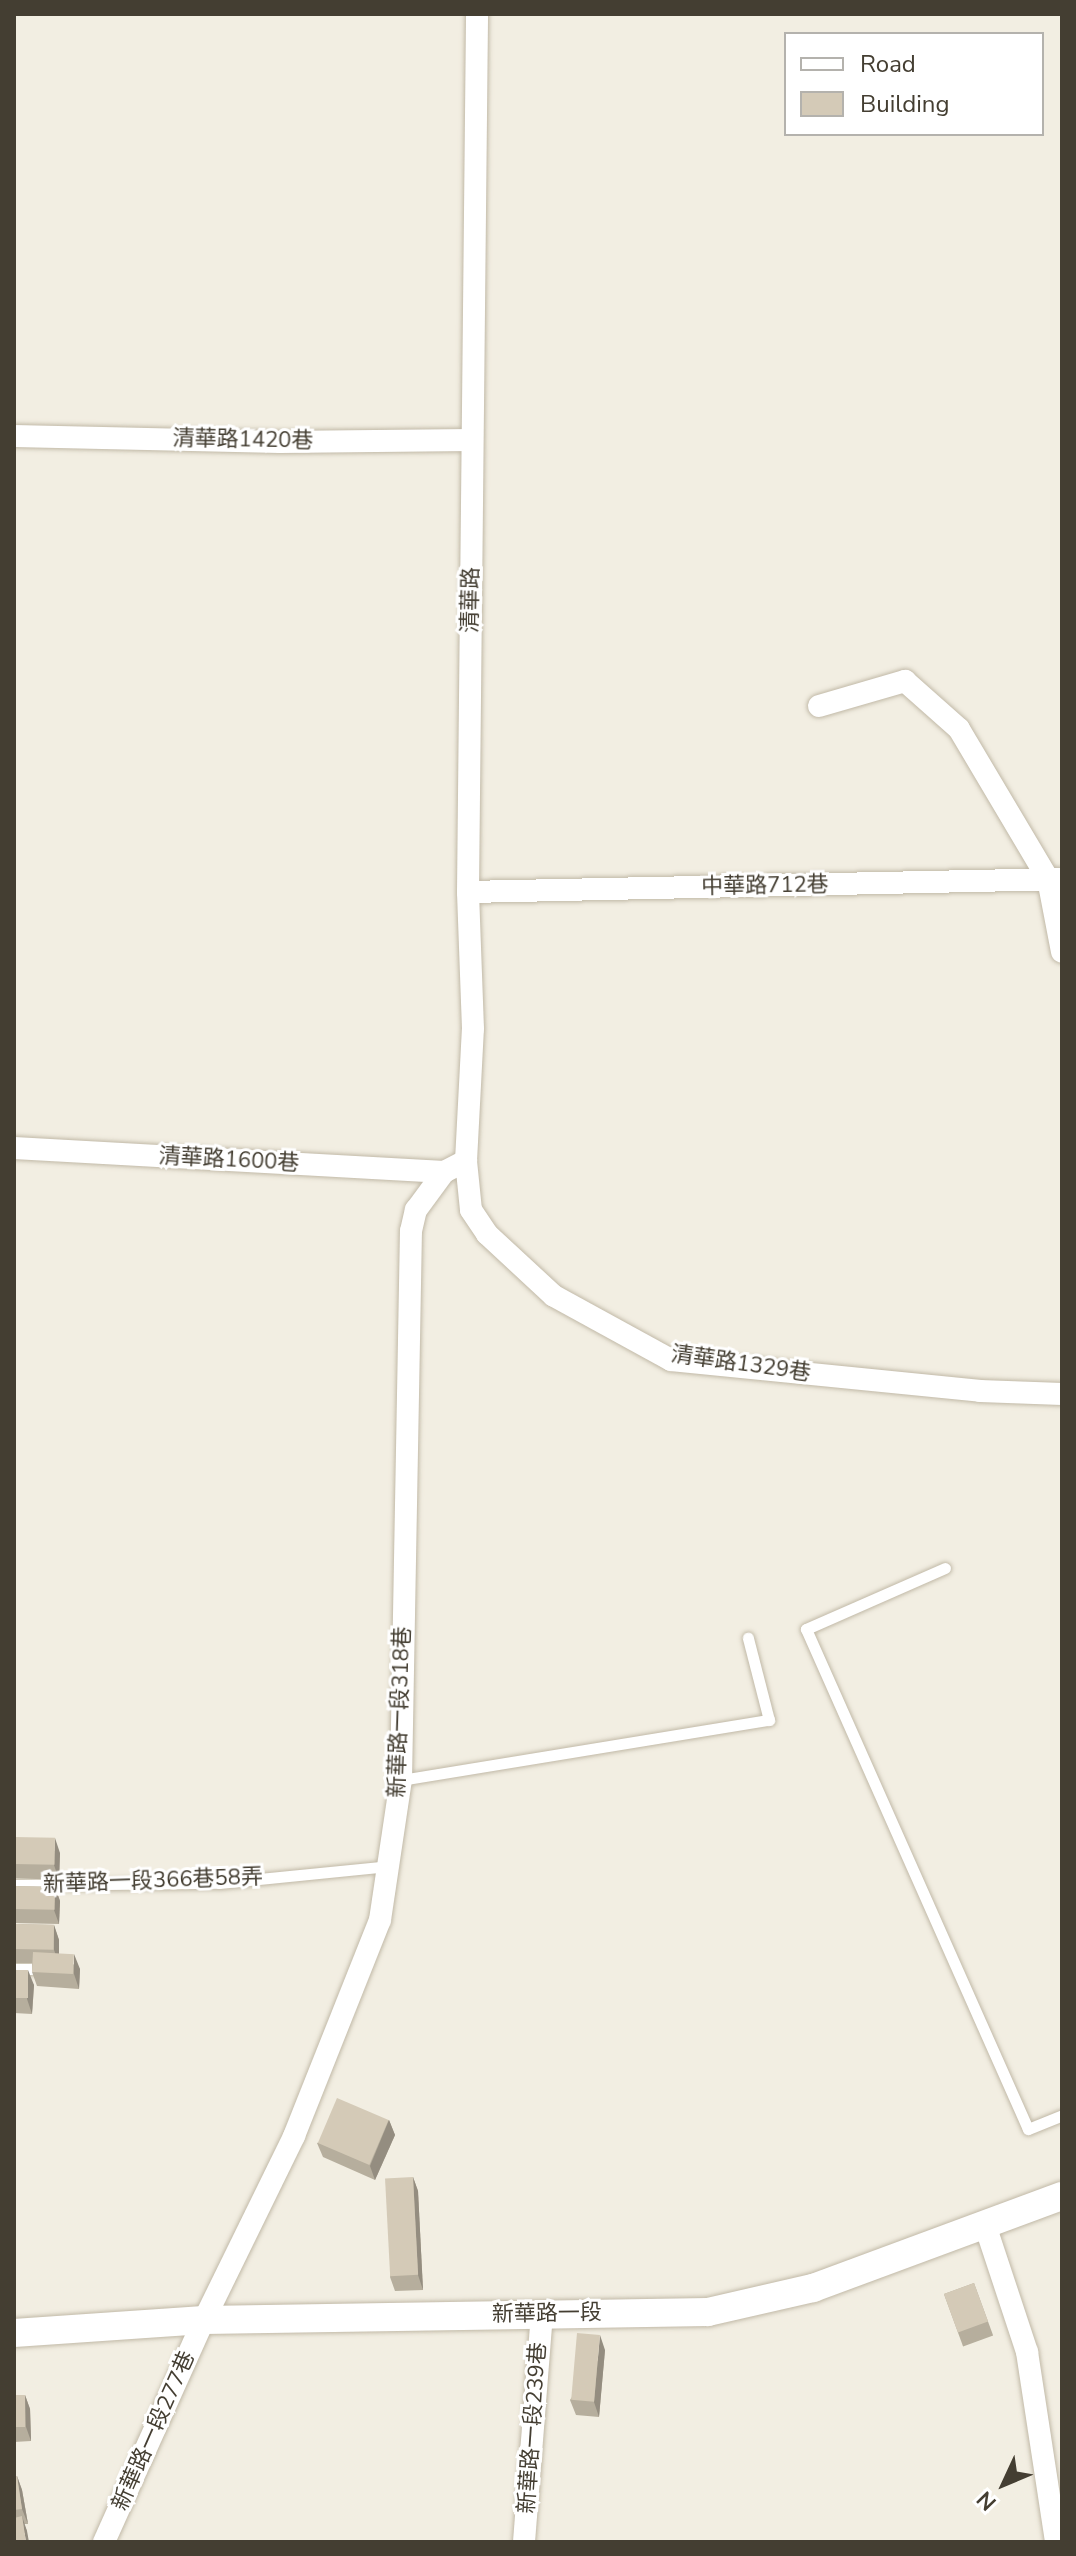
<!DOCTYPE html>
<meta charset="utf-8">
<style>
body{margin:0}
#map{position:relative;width:1076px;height:2556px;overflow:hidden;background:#f2eee2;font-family:"Nunito Sans","Noto Sans TC",sans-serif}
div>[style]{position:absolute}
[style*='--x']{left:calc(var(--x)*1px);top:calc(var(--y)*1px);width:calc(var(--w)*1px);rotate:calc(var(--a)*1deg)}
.roads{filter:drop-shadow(0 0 2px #c1b9a7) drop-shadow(0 0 2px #c1b9a7)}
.service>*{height:11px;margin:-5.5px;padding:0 5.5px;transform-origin:5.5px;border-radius:5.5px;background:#fff}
.minor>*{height:22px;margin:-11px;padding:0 11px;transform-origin:11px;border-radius:11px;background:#fff}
.tertiary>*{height:28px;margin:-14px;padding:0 14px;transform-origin:14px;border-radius:14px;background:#fff}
.wall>*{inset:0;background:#b6ae9d;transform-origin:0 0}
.shaded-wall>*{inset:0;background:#948d80}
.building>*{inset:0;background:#d4cab7;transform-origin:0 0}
span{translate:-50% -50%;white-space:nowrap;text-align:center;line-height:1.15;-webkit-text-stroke:6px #fff;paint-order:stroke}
.street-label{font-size:22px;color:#443e32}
.frame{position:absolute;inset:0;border:16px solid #443e32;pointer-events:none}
.legend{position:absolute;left:784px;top:32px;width:260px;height:104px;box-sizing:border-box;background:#fff;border:2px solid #b4b2ad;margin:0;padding:10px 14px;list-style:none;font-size:24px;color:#443e32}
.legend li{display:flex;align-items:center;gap:16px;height:40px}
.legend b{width:40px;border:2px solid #b4b2ad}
.north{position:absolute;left:964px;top:2444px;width:80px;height:80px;-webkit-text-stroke:6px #fff;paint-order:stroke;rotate:226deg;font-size:22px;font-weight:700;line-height:32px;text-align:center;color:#443e32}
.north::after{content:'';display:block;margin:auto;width:28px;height:36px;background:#443e32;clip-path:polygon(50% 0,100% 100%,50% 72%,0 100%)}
</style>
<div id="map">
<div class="roads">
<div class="service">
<i style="--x:945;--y:1568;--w:152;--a:156.3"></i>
<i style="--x:806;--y:1629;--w:547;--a:66.06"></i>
<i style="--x:1028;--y:2129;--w:37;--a:-22"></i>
<i style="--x:401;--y:1780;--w:373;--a:-9.3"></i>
<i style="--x:769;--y:1720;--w:85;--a:-104.4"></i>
<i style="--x:14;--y:1885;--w:205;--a:-0.6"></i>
<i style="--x:219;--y:1883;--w:170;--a:-5.7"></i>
<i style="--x:14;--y:1969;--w:17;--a:0"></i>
</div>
<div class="minor">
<i style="--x:14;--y:436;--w:266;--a:1.3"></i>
<i style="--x:280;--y:442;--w:192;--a:-0.6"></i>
<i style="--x:819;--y:706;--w:90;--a:-16.2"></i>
<i style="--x:905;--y:681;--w:72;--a:41.6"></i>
<i style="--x:959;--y:729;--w:174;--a:59.3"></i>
<i style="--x:1048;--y:879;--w:74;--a:79.1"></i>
<i style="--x:468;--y:892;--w:594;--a:-1.25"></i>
<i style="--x:14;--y:1148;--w:431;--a:3.2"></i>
<i style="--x:444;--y:1172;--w:25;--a:-27"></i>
<i style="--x:466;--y:1161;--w:132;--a:-87"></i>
<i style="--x:473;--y:1029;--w:137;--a:-92.1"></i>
<i style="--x:468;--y:892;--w:878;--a:-89.41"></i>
<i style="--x:466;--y:1161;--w:49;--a:84.2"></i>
<i style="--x:471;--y:1210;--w:29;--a:56"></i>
<i style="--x:487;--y:1234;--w:91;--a:42.8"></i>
<i style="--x:554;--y:1296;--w:133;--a:28.7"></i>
<i style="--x:671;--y:1360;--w:311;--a:5.7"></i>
<i style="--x:980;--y:1391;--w:82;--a:2.1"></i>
<i style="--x:986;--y:2228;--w:131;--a:71.7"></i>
<i style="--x:1027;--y:2352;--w:192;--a:81.3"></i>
<i style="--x:104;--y:2542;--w:243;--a:-65.8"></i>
<i style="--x:204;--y:2320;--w:205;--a:-63.9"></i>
<i style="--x:294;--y:2136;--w:232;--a:-68.3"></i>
<i style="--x:380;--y:1920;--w:142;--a:-81.5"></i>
<i style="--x:401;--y:1780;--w:549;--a:-88.96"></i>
<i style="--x:411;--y:1231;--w:22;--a:-77"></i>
<i style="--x:416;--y:1210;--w:47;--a:-53.6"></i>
<i style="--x:524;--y:2542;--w:229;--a:-85.5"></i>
</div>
<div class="tertiary">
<i style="--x:14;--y:2333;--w:190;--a:-3.9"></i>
<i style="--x:204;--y:2320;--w:504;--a:-0.91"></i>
<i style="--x:708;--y:2312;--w:108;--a:-12.9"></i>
<i style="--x:813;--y:2288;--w:265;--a:-20.3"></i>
</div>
</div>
<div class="wall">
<i style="clip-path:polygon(14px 1837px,60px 1853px,59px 1880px,14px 1878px)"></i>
<i style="clip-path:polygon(14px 1886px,55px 1887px,60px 1901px,59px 1924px,14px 1923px)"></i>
<i style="clip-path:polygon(14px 1924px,54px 1925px,59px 1940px,59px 1954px,80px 1969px,79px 1989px,37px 1986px,32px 1972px,32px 1963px,14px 1963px)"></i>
<i style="clip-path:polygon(14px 1970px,34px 1985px,32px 2014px,14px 2013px)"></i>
<i style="clip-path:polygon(389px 2120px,395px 2135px,375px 2180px,323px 2157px,317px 2143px)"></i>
<i style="clip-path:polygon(413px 2177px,418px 2191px,423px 2290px,395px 2291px,390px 2277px)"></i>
<i style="left:974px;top:2283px;width:56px;height:32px;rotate:70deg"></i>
<i style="clip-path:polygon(605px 2350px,599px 2417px,576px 2415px,570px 2400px)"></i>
<i style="clip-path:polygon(14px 2395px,25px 2395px,30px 2409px,31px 2441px,14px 2442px)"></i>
<i style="clip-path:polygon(14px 2476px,17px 2476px,22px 2490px,28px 2524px,24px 2524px,27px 2531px,14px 2542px)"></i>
</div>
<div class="shaded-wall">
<i style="clip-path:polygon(55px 1838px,60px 1853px,59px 1880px,54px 1865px)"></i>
<i style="clip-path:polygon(55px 1887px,60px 1901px,59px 1924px,54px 1910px)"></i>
<i style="clip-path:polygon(54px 1925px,59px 1940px,59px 1964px,54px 1950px)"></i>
<i style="clip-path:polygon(74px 1954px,80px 1969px,79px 1989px,74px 1974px)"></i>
<i style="clip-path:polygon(28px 1970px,34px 1985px,32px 2014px,27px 1999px)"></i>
<i style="clip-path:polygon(389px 2120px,395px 2135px,375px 2180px,370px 2166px)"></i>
<i style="clip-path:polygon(413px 2177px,418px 2191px,423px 2290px,418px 2275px)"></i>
<i style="clip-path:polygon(600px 2335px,605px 2350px,599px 2417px,594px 2402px)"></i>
<i style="clip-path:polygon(25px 2395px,30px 2409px,31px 2441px,26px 2427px)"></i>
<i style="clip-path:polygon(17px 2476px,22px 2490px,28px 2524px,22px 2509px)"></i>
<i style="clip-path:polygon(22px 2516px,27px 2531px,29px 2542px,26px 2542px)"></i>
</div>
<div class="building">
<i style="left:14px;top:1837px;width:41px;height:27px;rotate:1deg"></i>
<i style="left:14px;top:1886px;width:41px;height:23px;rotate:1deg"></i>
<i style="left:14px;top:1924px;width:40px;height:25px;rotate:1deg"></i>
<i style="left:33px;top:1952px;width:41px;height:20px;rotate:3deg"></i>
<i style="left:14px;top:1970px;width:14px;height:28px"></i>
<i style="left:337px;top:2098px;width:56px;height:49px;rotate:23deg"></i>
<i style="left:413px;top:2177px;width:98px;height:28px;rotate:87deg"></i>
<i style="left:974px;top:2283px;width:41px;height:32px;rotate:70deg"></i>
<i style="left:577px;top:2333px;width:23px;height:67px;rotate:5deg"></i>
<i style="left:14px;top:2395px;width:11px;height:32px"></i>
<i style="clip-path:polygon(14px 2476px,17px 2476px,22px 2509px,14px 2510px)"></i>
<i style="clip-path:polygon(22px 2516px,26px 2542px,14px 2542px,14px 2518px)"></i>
</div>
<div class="street-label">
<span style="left:243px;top:440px;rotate:1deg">清華路1420巷</span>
<span style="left:471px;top:600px;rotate:-89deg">清華路</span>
<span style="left:765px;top:886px;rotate:-1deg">中華路712巷</span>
<span style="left:229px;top:1160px;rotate:3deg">清華路1600巷</span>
<span style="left:741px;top:1364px;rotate:8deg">清華路1329巷</span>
<span style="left:400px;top:1712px;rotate:-88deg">新華路一段318巷</span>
<span style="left:153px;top:1881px;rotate:-2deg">新華路一段366巷58弄</span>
<span style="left:547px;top:2314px;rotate:-1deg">新華路一段</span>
<span style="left:533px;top:2428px;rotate:-86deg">新華路一段239巷</span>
<span style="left:154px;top:2431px;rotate:-66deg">新華路一段277巷</span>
</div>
<div class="frame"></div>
<ul class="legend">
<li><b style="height:10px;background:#fff"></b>Road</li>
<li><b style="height:22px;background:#d4cab7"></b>Building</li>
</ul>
<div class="north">N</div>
</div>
